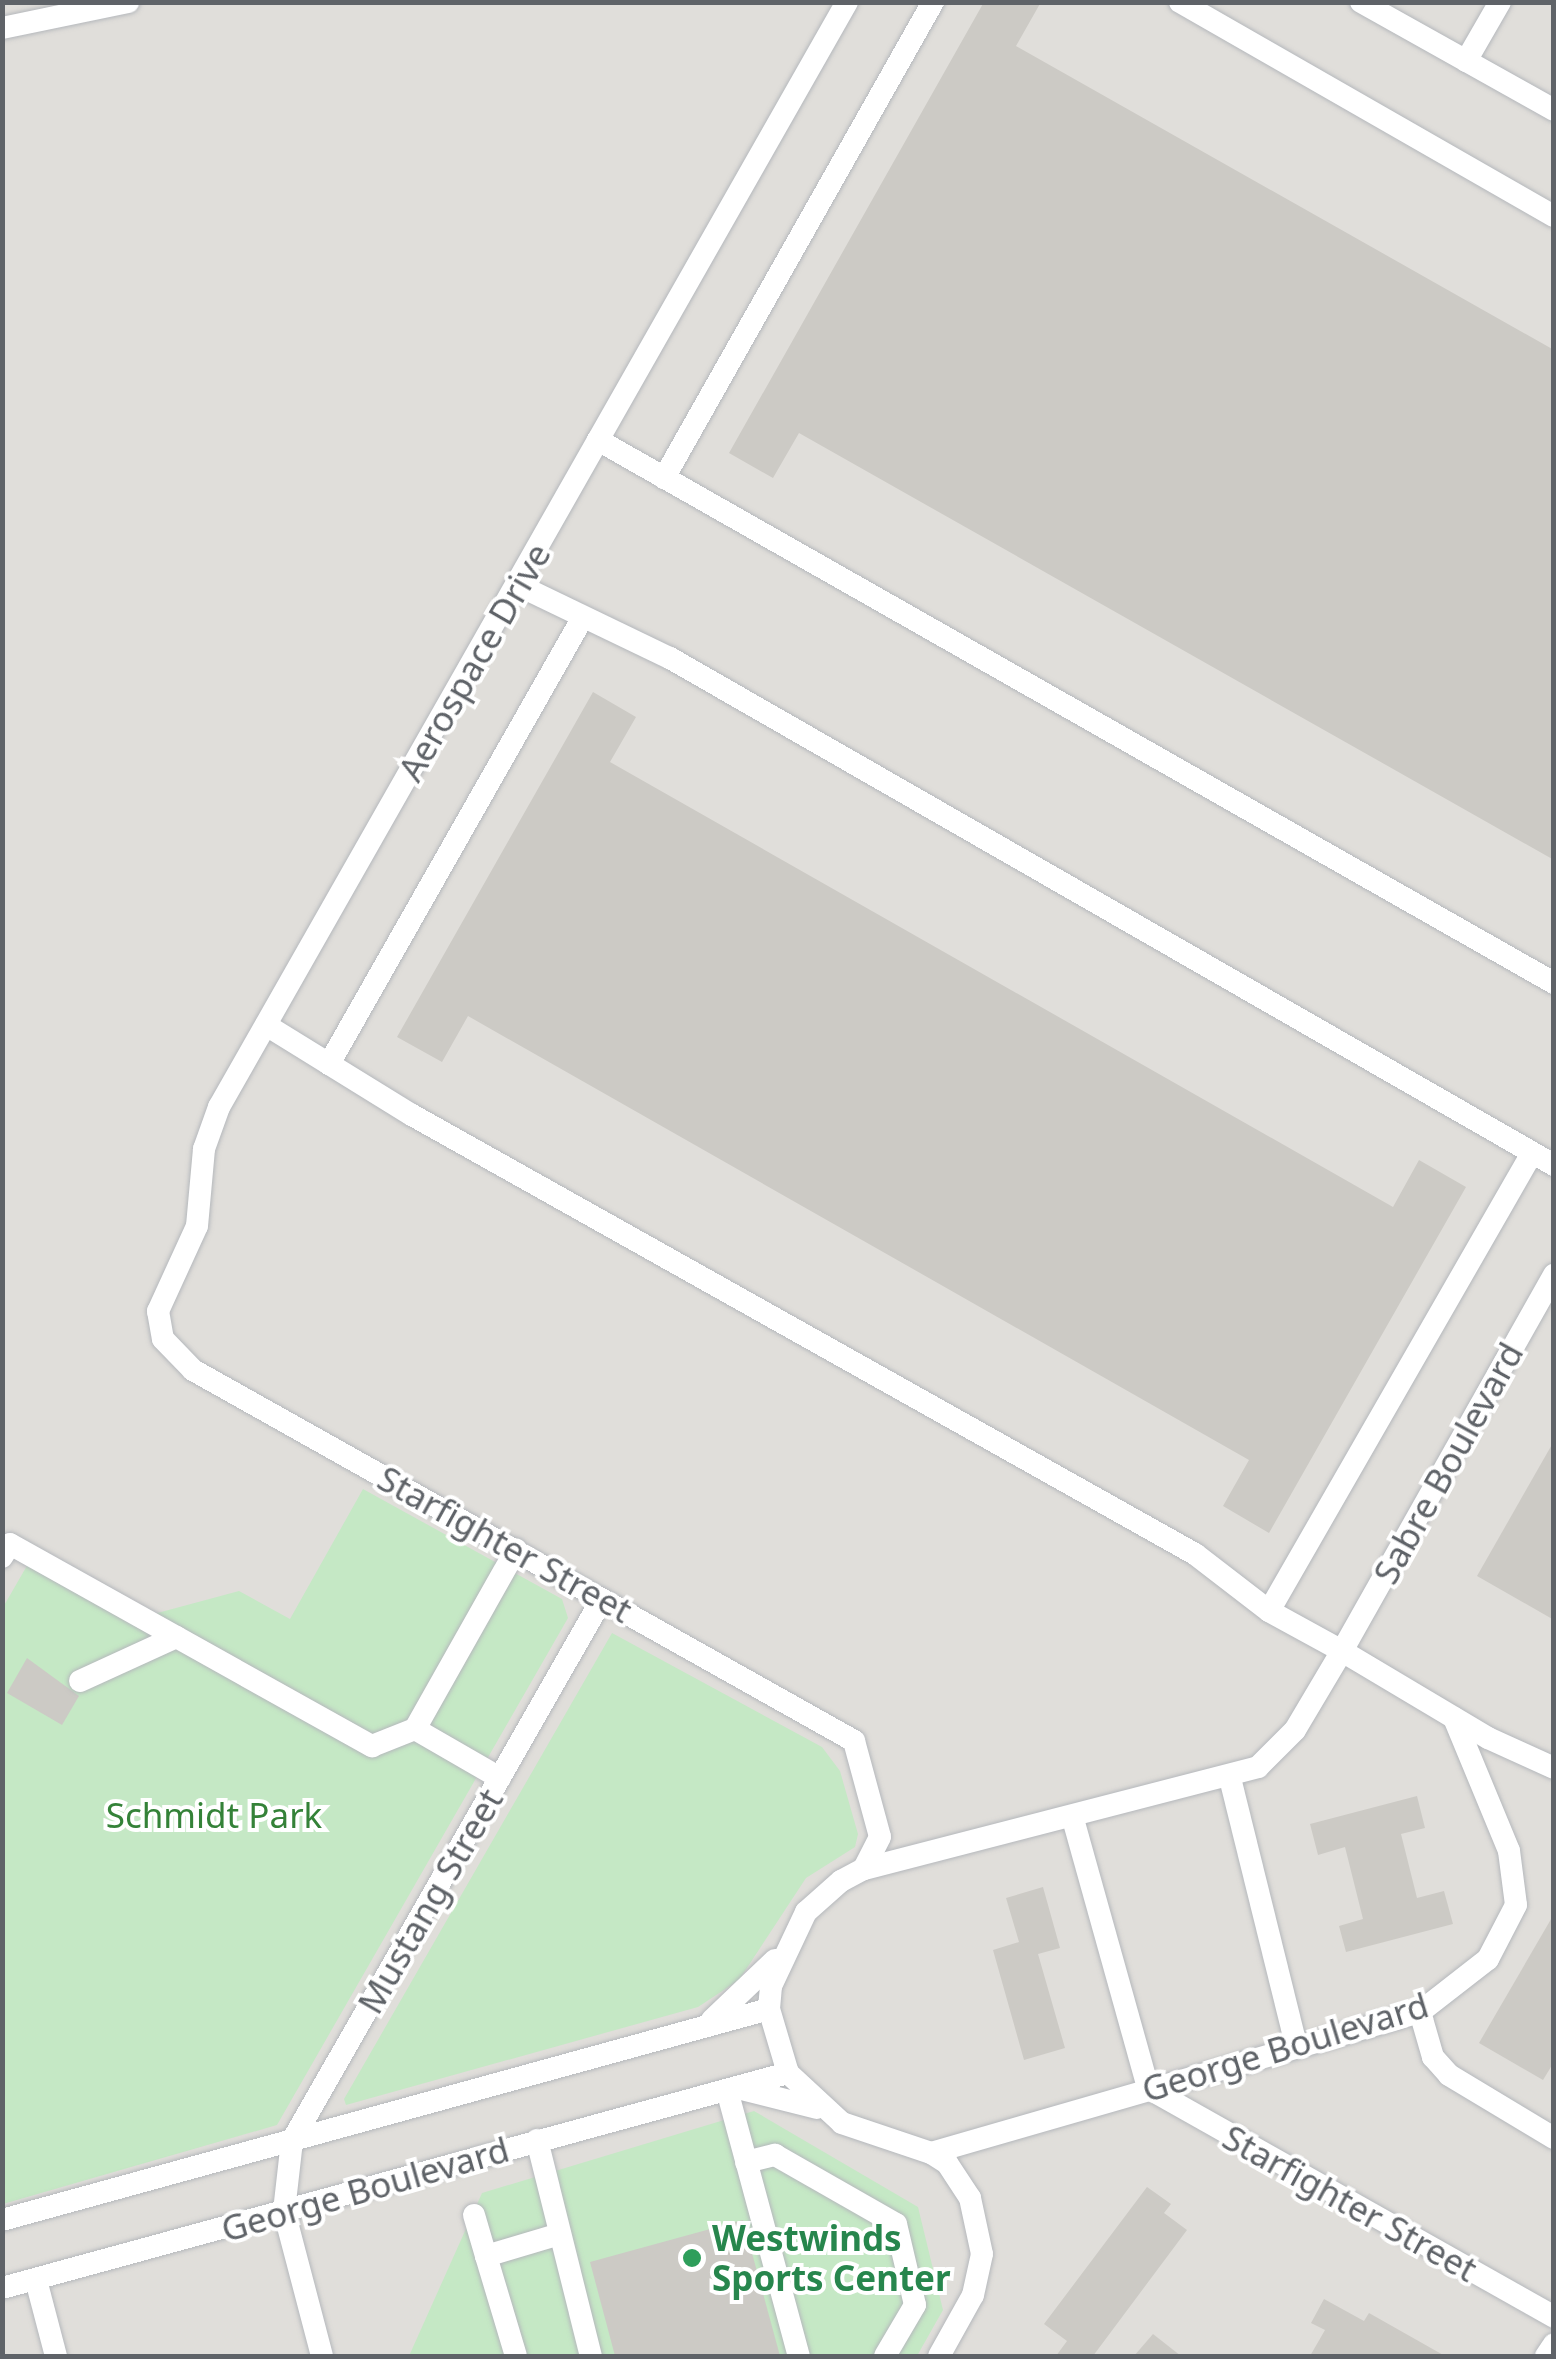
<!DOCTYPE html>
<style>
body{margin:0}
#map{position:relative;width:1556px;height:2359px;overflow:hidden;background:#f1efe8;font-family:"Noto Sans",sans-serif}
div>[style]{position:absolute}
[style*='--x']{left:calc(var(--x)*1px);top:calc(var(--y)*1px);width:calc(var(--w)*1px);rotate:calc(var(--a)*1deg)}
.industrial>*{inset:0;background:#e0deda;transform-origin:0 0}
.green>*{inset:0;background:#c5e8c5}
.building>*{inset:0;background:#cccac5}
.roads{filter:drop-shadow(0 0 2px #b5b8bc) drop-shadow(0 0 2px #b5b8bc)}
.minor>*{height:22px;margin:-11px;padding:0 11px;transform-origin:11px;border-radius:11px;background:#fff}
.dots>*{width:28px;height:28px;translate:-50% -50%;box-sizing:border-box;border:5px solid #fff;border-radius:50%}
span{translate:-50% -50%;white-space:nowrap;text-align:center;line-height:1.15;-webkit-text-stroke:8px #fff;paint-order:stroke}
.street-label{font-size:35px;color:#5f6368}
.park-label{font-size:35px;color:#348238}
.leisure-label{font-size:35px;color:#27864d;font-weight:700}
.left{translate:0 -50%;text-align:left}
.frame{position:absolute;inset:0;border:5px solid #5f6368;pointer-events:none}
</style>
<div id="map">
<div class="industrial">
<i style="left:3px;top:3px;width:1550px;height:2353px"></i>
</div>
<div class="green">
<i style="clip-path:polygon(363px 1489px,562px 1599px,568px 1618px,277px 2125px,3px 2204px,2px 1609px,36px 1550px,150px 1615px,239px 1591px,290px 1619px)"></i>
<i style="clip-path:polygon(612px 1633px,822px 1747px,840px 1771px,858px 1834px,855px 1847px,806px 1878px,739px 1980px,698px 2007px,346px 2105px,344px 2099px)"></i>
<i style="clip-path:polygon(754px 2111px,918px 2207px,943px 2310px,917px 2356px,409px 2356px,482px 2193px)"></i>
</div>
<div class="building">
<i style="clip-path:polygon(984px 2px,1041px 2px,1016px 46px,1554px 350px,1554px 860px,799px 433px,773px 478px,729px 453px)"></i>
<i style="clip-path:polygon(593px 692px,636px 717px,610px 762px,1393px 1207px,1419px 1160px,1466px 1187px,1269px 1533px,1223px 1506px,1249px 1460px,468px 1016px,442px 1062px,397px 1037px)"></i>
<i style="clip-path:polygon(1554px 1441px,1554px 1620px,1477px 1576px)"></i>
<i style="clip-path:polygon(27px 1658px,79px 1696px,62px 1725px,7px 1693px)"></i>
<i style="clip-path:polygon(1417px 1796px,1425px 1828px,1401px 1834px,1417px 1898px,1444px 1891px,1453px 1924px,1346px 1952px,1339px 1926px,1363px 1919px,1345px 1847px,1318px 1855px,1310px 1824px)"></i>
<i style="clip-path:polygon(1043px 1887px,1060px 1948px,1038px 1954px,1065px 2048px,1024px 2060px,993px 1950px,1019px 1942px,1006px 1898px)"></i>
<i style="clip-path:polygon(1554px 1914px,1554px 2062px,1543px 2080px,1479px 2043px)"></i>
<i style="clip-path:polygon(1147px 2187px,1171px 2204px,1164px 2213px,1187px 2230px,1093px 2356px,1056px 2356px,1067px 2341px,1044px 2324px)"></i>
<i style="clip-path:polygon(743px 2220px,780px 2356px,615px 2356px,590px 2262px)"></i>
<i style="clip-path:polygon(1324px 2299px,1364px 2321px,1369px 2313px,1445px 2356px,1310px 2356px,1325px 2330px,1311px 2323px)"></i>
<i style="clip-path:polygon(1153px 2334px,1181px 2356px,1134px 2356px)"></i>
</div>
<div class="roads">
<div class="minor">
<i style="--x:847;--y:2;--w:1271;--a:119.61"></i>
<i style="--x:219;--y:1107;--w:45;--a:109.7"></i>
<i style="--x:204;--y:1149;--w:77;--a:95.2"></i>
<i style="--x:197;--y:1226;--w:94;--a:114.6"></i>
<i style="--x:158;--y:1311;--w:28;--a:80"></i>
<i style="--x:163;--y:1339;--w:43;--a:45.9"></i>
<i style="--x:193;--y:1370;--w:758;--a:29.3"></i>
<i style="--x:854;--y:1741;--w:99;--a:74.8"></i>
<i style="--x:880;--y:1837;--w:36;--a:117"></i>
<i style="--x:1180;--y:2;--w:431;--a:29.8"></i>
<i style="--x:1361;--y:2;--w:221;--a:29.2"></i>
<i style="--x:2;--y:28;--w:129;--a:-11.7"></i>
<i style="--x:1466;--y:61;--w:68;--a:-60"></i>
<i style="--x:598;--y:440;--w:1099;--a:29.6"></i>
<i style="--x:664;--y:478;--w:547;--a:-60.53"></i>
<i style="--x:518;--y:585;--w:169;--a:25.7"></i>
<i style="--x:670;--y:658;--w:1019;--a:29.84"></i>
<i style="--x:266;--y:1025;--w:172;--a:31.7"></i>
<i style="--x:412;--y:1115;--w:898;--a:29.28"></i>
<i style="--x:1195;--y:1554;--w:93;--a:37.6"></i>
<i style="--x:1269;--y:1611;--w:83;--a:28.7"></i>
<i style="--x:1342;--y:1651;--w:432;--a:-60.6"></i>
<i style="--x:329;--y:1064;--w:514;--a:-60.39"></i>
<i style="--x:2;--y:1557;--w:15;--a:-58"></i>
<i style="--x:10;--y:1544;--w:415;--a:29.2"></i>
<i style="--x:372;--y:1746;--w:46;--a:-21.6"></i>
<i style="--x:415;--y:1729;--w:206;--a:-60.6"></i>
<i style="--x:1269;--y:1611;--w:528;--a:-60.13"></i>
<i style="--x:80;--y:1681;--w:106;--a:-24.6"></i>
<i style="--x:1454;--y:1718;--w:144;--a:67.5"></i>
<i style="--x:1509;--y:1851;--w:54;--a:82.6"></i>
<i style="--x:1516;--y:1905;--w:61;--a:117.4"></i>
<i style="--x:1488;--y:1959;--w:86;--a:142.1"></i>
<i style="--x:1420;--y:2012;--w:509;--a:163.92"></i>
<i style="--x:931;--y:2153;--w:94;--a:-161.4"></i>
<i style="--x:842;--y:2123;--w:74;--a:-137.2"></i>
<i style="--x:788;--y:2073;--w:67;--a:-106.5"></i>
<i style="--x:769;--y:2009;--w:23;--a:-85"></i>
<i style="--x:771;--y:1986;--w:82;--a:-64.7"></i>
<i style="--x:806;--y:1912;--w:47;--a:-41.5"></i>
<i style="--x:841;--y:1881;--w:26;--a:-28"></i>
<i style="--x:864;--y:1869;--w:407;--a:-14.5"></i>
<i style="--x:1258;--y:1767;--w:52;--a:-45"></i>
<i style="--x:1295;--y:1730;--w:92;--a:-59.3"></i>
<i style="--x:1342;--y:1651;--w:170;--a:30.8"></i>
<i style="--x:1488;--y:1738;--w:72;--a:24.4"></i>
<i style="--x:415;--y:1729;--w:98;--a:30"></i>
<i style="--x:1230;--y:1778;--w:275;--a:76.1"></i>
<i style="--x:1073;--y:1819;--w:279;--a:74.4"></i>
<i style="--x:1148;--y:2088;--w:466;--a:29.4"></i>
<i style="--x:1420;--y:2012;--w:47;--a:73.9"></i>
<i style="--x:1433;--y:2057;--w:24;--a:48"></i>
<i style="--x:1449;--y:2075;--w:122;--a:31"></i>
<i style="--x:712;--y:2020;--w:87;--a:-43.6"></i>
<i style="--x:742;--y:2089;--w:77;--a:14.2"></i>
<i style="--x:727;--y:2090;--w:276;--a:74.9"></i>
<i style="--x:537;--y:2140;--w:223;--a:76"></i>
<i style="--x:931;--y:2153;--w:19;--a:32"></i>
<i style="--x:947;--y:2163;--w:42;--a:56.7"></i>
<i style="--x:970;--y:2198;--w:57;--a:77.9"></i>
<i style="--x:982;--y:2254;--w:42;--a:102.4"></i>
<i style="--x:973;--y:2295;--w:70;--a:119.1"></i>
<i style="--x:746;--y:2162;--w:30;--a:-14"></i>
<i style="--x:775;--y:2155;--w:139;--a:29.7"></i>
<i style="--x:896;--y:2224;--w:83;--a:76.8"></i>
<i style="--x:915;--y:2305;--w:59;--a:120.5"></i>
<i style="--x:474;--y:2215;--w:43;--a:73.7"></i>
<i style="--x:486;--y:2256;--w:77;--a:-16.6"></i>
<i style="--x:2;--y:2220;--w:795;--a:-15.38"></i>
<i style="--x:486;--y:2256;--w:104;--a:73.3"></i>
<i style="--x:36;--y:2280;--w:79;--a:75.3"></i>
<i style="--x:2;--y:2288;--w:815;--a:-15.3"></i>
<i style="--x:322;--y:2356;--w:150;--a:-104.7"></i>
<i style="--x:284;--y:2211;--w:70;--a:-83.5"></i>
<i style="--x:292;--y:2141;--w:624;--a:-60.23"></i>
<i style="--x:1546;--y:2356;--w:14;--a:-56"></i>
</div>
</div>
<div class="dots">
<i style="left:692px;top:2258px;background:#2e9e5b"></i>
</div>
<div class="street-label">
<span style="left:474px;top:662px;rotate:-60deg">Aerospace Drive</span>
<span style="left:1448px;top:1463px;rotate:-61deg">Sabre Boulevard</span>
<span style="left:505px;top:1544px;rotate:29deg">Starfighter Street</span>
<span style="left:430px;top:1901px;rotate:-60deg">Mustang Street</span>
<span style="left:1285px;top:2047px;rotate:-17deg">George Boulevard</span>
<span style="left:365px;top:2189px;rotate:-16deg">George Boulevard</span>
<span style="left:1350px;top:2203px;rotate:29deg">Starfighter Street</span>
</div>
<div class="park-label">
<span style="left:214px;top:1815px">Schmidt Park</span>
</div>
<div class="leisure-label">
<span class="left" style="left:712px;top:2258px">Westwinds<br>Sports Center</span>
</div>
<div class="frame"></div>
</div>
